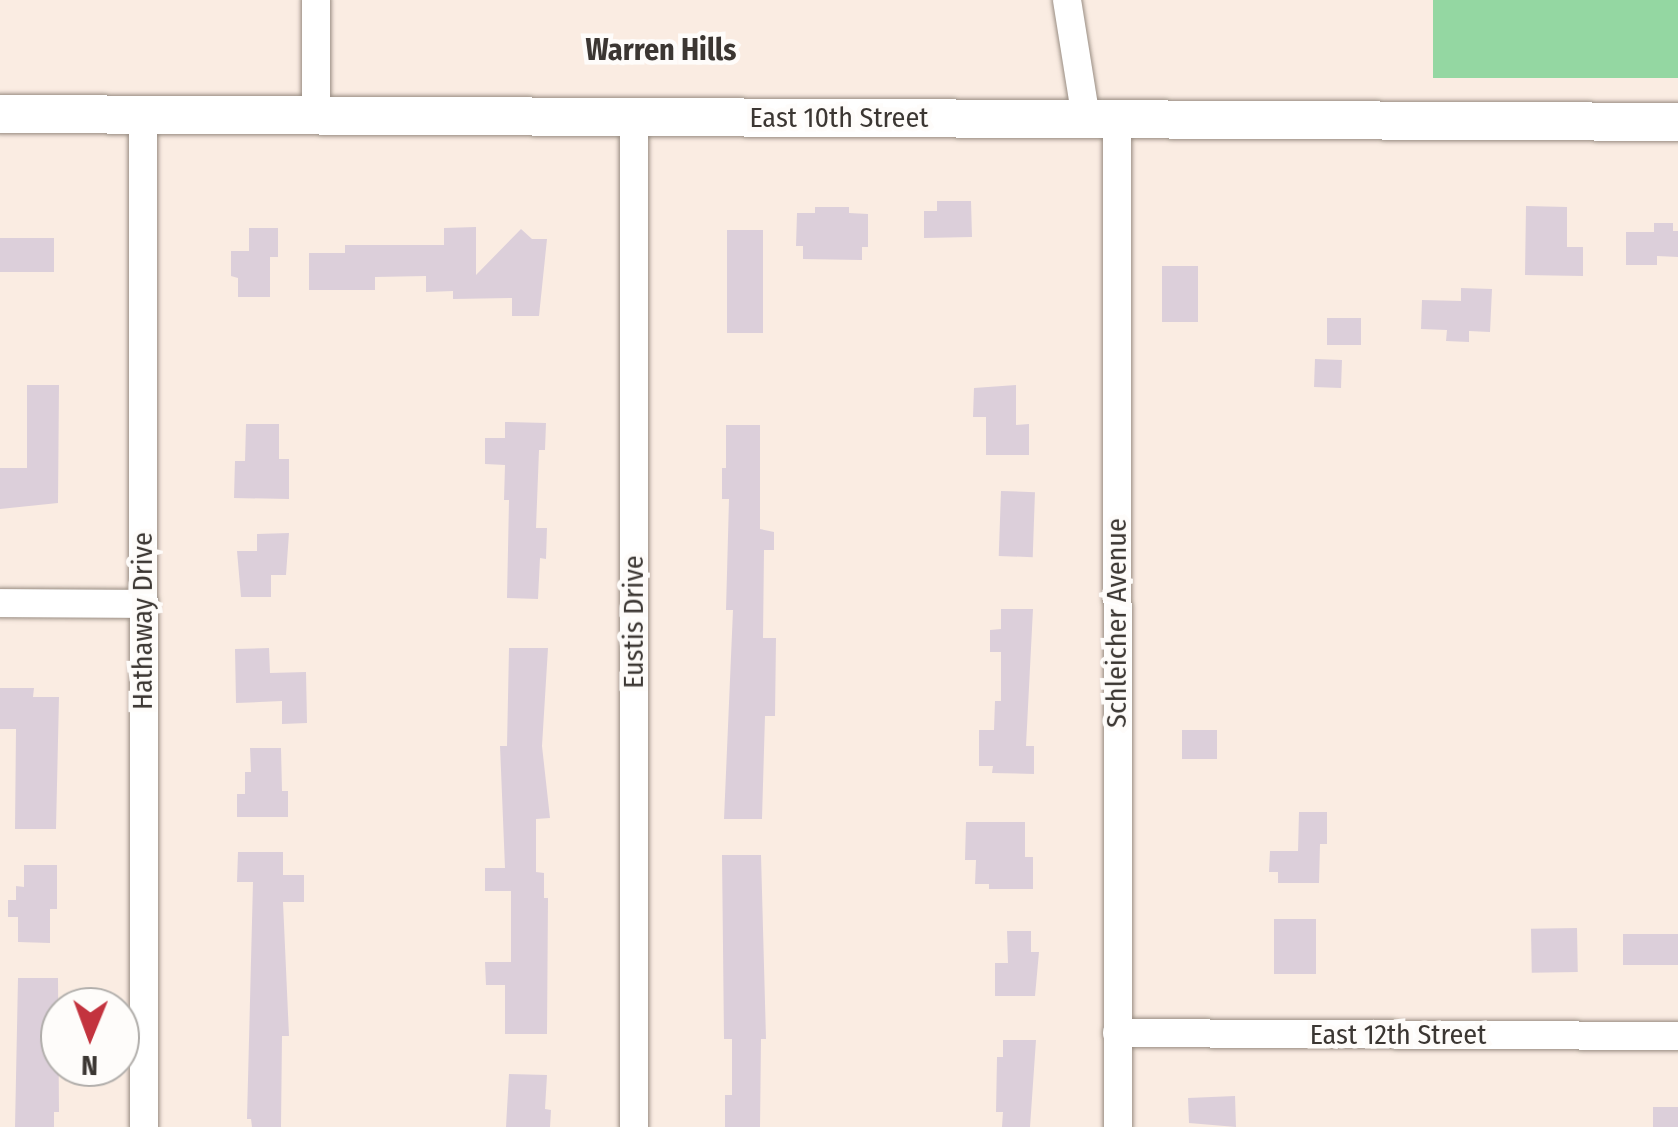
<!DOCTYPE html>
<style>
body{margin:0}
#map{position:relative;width:1678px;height:1127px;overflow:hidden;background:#faece2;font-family:"Fira Sans Condensed",sans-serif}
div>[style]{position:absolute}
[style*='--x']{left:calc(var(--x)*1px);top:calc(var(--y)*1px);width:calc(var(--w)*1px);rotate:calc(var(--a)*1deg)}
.green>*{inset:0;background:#94d7a2;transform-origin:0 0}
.building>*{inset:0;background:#dccfda;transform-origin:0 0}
.roads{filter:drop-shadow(0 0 2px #988c82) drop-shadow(0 0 2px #988c82)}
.street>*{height:28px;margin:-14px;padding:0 14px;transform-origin:14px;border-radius:14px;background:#fff}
.secondary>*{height:38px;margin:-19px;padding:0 19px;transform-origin:19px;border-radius:19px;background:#fff}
span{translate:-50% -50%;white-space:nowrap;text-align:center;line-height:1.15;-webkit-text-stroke:9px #fefcfa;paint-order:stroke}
.street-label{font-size:28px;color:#3b3632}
.neighbourhood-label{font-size:30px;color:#3b3632;font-weight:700}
.north{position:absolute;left:40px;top:987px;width:100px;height:100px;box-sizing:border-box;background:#fefcfa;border:2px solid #b0adaa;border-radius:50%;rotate:181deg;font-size:28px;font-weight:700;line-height:40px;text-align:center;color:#3b3632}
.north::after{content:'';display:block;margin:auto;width:35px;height:45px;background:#c3333e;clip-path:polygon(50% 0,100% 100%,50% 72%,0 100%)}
</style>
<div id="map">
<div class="green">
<i style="left:1433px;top:0;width:245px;height:78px"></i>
</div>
<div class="building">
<i style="clip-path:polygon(937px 201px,971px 201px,972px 237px,924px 238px,924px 211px,937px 211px)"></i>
<i style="clip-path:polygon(1526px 206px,1567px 207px,1567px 247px,1583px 247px,1583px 276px,1525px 275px)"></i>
<i style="clip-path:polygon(815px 207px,849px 207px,849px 213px,868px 214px,868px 247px,862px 247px,862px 260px,803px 259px,803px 246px,796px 246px,797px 213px,815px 213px)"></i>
<i style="clip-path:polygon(1654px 223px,1673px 223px,1673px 231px,1678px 231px,1678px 257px,1657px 256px,1657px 265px,1626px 265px,1626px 232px,1654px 232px)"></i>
<i style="clip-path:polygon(476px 227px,476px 275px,521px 229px,532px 239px,547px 239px,539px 316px,512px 316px,512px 298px,453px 299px,453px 291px,426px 292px,426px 276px,375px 277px,375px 290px,309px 290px,309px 253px,345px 253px,345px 245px,444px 245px,444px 228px)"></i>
<i style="clip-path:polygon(249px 228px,278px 228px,278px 257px,270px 257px,270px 297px,238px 297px,238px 278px,231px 276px,231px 251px,249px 251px)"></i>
<i style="left:727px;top:230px;width:36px;height:103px"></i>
<i style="left:0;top:238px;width:54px;height:34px"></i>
<i style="left:1162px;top:266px;width:36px;height:56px"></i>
<i style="clip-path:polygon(1461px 288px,1492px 289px,1490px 332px,1469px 331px,1469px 342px,1446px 341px,1447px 330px,1421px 329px,1422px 300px,1461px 301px)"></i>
<i style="left:1327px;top:318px;width:34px;height:27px"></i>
<i style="left:1315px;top:359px;width:27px;height:28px;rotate:2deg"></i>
<i style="clip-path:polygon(27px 385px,59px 385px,58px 503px,0 509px,0 468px,27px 468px)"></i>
<i style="clip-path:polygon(1016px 385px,1016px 425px,1029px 424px,1029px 455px,986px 455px,986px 417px,973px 417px,974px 388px)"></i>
<i style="clip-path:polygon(505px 422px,546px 423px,545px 450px,539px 450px,536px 528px,547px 528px,546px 559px,540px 558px,538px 599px,507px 598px,509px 500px,504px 500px,505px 465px,485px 464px,485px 438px,505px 438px)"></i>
<i style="clip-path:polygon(246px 424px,279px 424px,279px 459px,289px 459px,289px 499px,234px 498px,235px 461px,245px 461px)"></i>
<i style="clip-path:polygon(726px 425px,760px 425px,760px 529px,774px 532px,774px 550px,764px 550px,763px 638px,776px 638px,775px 716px,765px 716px,762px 819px,724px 819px,733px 610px,726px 610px,729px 499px,722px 499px,722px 468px,726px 468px)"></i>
<i style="left:1001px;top:491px;width:34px;height:65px;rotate:2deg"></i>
<i style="clip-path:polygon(289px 533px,286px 575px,271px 575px,271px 597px,241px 597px,237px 551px,257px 551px,257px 534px)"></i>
<i style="clip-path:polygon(1001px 609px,1033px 609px,1026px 746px,1034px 746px,1034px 774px,992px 773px,993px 766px,979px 766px,979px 730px,994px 730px,995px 701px,1001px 701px,1001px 652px,990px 652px,990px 630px,1001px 629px)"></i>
<i style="clip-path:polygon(269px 648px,270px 673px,306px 672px,307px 723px,282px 724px,282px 701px,236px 703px,235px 649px)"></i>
<i style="clip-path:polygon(509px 648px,548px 648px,542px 746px,550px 818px,536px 819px,536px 872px,544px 873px,544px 898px,548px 898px,547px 1034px,505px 1034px,505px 985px,486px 985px,485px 962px,511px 962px,511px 891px,485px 891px,485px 868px,505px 868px,500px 746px,507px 746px)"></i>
<i style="clip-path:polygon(0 688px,34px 688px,33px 697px,59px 697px,56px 829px,15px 829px,16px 729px,0 729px)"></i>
<i style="left:1182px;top:730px;width:35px;height:29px"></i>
<i style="clip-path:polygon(250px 748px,281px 748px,282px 791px,288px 791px,288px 817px,237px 817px,237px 794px,245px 794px,245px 772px,251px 772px)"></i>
<i style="clip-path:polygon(1299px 812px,1327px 812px,1327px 844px,1320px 844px,1319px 883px,1278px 883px,1278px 872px,1269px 872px,1270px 851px,1298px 851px)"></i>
<i style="clip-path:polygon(966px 822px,1025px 822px,1025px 857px,1033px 857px,1033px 889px,989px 889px,989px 884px,975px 884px,976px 860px,965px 860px)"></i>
<i style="clip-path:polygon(238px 852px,283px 852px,283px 875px,304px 875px,304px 902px,283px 902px,289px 1036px,282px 1036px,281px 1127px,252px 1127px,251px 1119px,247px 1119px,253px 882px,237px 882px)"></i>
<i style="clip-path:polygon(722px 855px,761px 855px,766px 1039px,761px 1039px,760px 1127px,725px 1127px,725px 1095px,732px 1095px,732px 1039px,724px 1039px)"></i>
<i style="clip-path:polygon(24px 865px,57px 865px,57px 909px,50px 909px,50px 943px,18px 942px,18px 917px,8px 917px,8px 900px,16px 900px,16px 886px,24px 887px)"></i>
<i style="left:1274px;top:919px;width:42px;height:55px"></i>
<i style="left:1577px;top:928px;width:44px;height:46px;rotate:89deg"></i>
<i style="clip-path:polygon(1007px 931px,1031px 931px,1031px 952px,1039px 952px,1035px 996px,995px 996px,995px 963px,1008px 963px)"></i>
<i style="left:1623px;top:934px;width:55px;height:31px"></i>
<i style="clip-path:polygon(18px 978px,58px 978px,59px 1112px,54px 1112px,54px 1127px,15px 1127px)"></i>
<i style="clip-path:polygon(1003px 1040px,1036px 1040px,1030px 1127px,1002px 1127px,1003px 1112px,996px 1112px,997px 1057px,1003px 1057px)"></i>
<i style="clip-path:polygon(509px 1074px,547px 1075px,545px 1109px,551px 1110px,550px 1127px,506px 1127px)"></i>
<i style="clip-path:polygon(1235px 1096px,1236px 1127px,1189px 1123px,1188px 1098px)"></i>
<i style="left:1678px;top:1107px;width:20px;height:25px;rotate:90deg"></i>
</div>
<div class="roads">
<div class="street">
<i style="--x:1067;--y:0;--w:121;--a:80.9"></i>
<i style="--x:143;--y:115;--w:1012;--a:89.94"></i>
<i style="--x:316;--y:116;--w:116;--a:-90"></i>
<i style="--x:634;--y:117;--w:1010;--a:90"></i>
<i style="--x:1117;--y:120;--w:1007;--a:89.94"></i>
<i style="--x:0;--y:603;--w:144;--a:0.4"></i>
<i style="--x:1117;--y:1033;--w:561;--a:0.31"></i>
</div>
<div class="secondary">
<i style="--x:0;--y:114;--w:1678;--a:0.27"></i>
</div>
</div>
<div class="street-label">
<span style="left:839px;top:118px">East 10th Street</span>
<span style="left:143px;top:621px;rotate:-90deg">Hathaway Drive</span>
<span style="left:634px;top:622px;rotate:-90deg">Eustis Drive</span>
<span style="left:1117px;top:623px;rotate:-90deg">Schleicher Avenue</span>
<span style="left:1398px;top:1035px">East 12th Street</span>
</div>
<div class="neighbourhood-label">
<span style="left:661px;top:50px">Warren Hills</span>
</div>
<div class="north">N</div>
</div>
